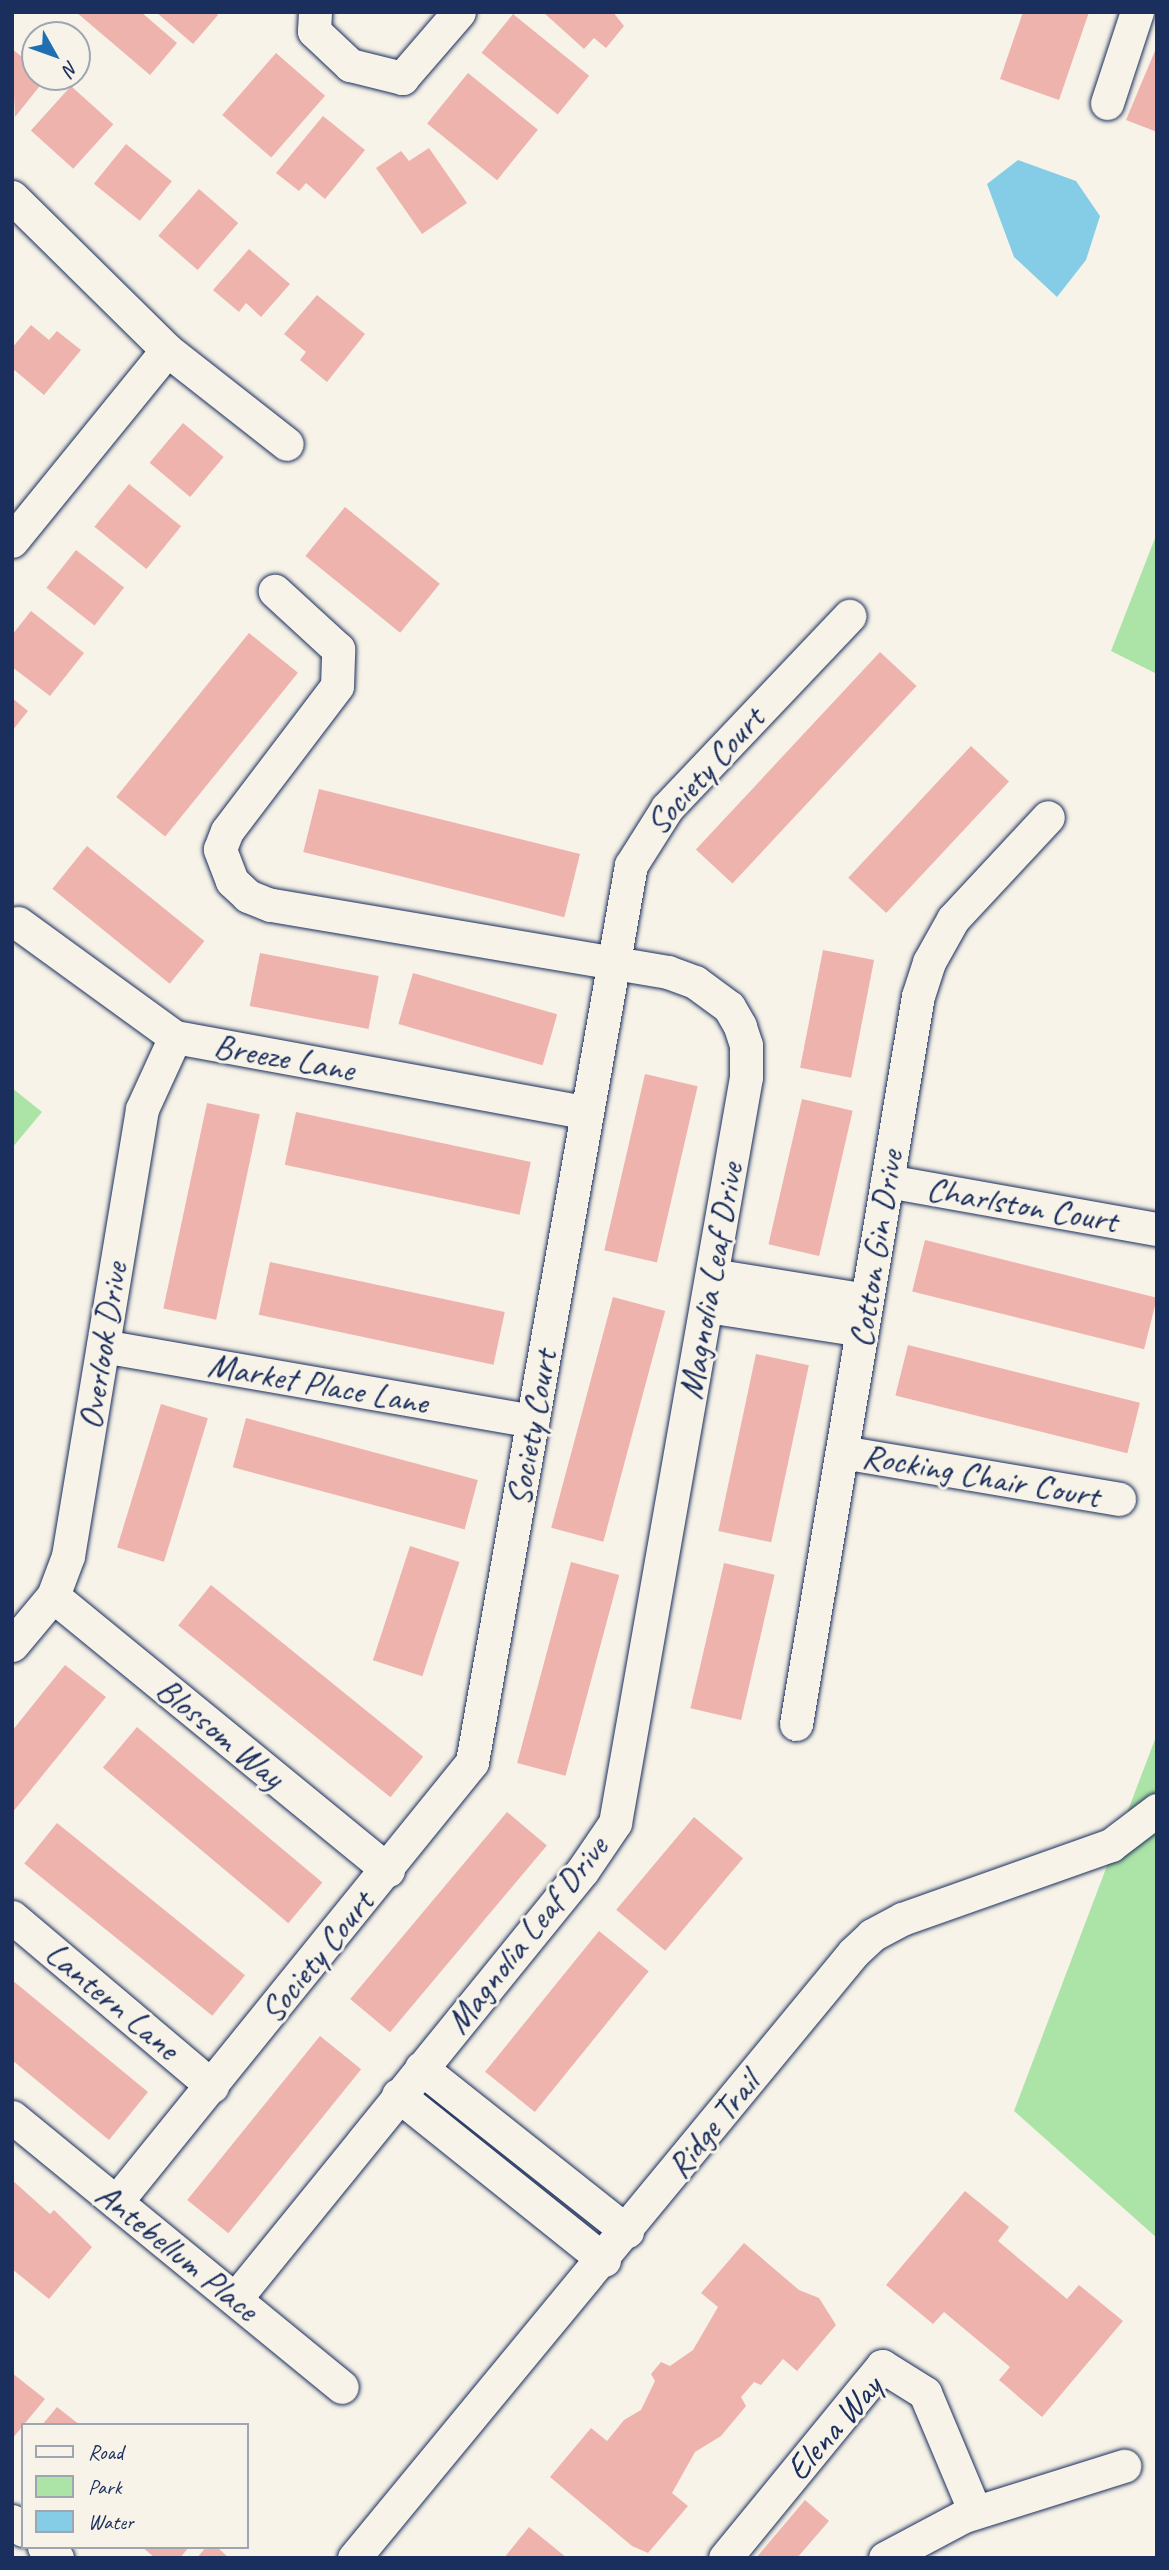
<!DOCTYPE html>
<style>
body{margin:0}
#map{position:relative;width:1169px;height:2570px;overflow:hidden;background:#f7f3e8;font-family:Caveat,sans-serif}
div>[style]{position:absolute}
[style*='--x']{left:calc(var(--x)*1px);top:calc(var(--y)*1px);width:calc(var(--w)*1px);rotate:calc(var(--a)*1deg)}
.green>*{inset:0;background:#ace3a6}
.water>*{inset:0;background:#85cde7}
.building>*{inset:0;background:#eeb3ac;transform-origin:0 0}
.roads{filter:drop-shadow(0 0 2px #1b2f5e) drop-shadow(0 0 2px #1b2f5e)}
.minor>*{height:33px;margin:-16.5px;padding:0 16.5px;transform-origin:16.5px;border-radius:16.5px;background:#f7f3e8}
span{translate:-50% -50%;white-space:nowrap;text-align:center;line-height:1.15;-webkit-text-stroke:6px #f7f3e8;paint-order:stroke}
.street-label{font-size:35px;color:#1b2f5e}
.frame{position:absolute;inset:0;border:14px solid #1b2f5e;pointer-events:none}
.legend{position:absolute;left:21px;top:2423px;width:228px;height:126px;box-sizing:border-box;background:#f7f3e8;border:2px solid #9fa5b1;margin:0;padding:9px 12px;list-style:none;font-size:21px;color:#1b2f5e}
.legend li{display:flex;align-items:center;gap:14px;height:35px}
.legend b{width:35px;border:2px solid #9fa5b1}
.north{position:absolute;left:21px;top:21px;width:70px;height:70px;box-sizing:border-box;background:#f7f3e8;border:2px solid #9fa5b1;border-radius:50%;rotate:130deg;font-size:19px;font-weight:700;line-height:28px;text-align:center;color:#1b2f5e}
.north::after{content:'';display:block;margin:auto;width:24px;height:32px;background:#1f6fb2;clip-path:polygon(50% 0,100% 100%,50% 72%,0 100%)}
</style>
<div id="map">
<div class="green">
<i style="clip-path:polygon(1157px 533px,1157px 674px,1111px 651px)"></i>
<i style="clip-path:polygon(12px 1088px,42px 1112px,12px 1148px)"></i>
<i style="clip-path:polygon(1157px 1734px,1157px 2238px,1014px 2111px)"></i>
</div>
<div class="water">
<i style="clip-path:polygon(1018px 160px,1076px 181px,1100px 216px,1086px 260px,1057px 297px,1014px 257px,987px 184px)"></i>
</div>
<div class="building">
<i style="clip-path:polygon(76px 12px,141px 12px,177px 43px,150px 75px)"></i>
<i style="clip-path:polygon(156px 12px,215px 12px,218px 15px,193px 44px)"></i>
<i style="clip-path:polygon(543px 12px,613px 12px,624px 26px,606px 48px,594px 38px,584px 49px)"></i>
<i style="clip-path:polygon(1023px 12px,1089px 12px,1059px 100px,1000px 79px)"></i>
<i style="left:513px;top:14px;width:98px;height:50px;rotate:39deg"></i>
<i style="clip-path:polygon(1157px 46px,1157px 132px,1126px 120px)"></i>
<i style="clip-path:polygon(12px 49px,35px 67px,35px 77px,47px 77px,15px 117px)"></i>
<i style="left:276px;top:53px;width:65px;height:82px;rotate:41deg"></i>
<i style="left:468px;top:73px;width:90px;height:65px;rotate:39deg"></i>
<i style="left:71px;top:86px;width:57px;height:60px;rotate:42deg"></i>
<i style="clip-path:polygon(323px 116px,365px 150px,325px 199px,306px 183px,299px 191px,276px 173px)"></i>
<i style="left:126px;top:144px;width:59px;height:51px;rotate:39deg"></i>
<i style="clip-path:polygon(429px 148px,467px 203px,422px 234px,376px 168px,401px 151px,409px 161px)"></i>
<i style="left:199px;top:189px;width:52px;height:62px;rotate:41deg"></i>
<i style="clip-path:polygon(249px 249px,290px 284px,261px 317px,246px 303px,239px 312px,213px 290px)"></i>
<i style="clip-path:polygon(317px 295px,365px 334px,327px 382px,300px 360px,306px 352px,284px 334px)"></i>
<i style="clip-path:polygon(31px 325px,49px 340px,57px 331px,81px 350px,44px 395px,12px 368px,12px 348px)"></i>
<i style="left:183px;top:423px;width:53px;height:52px;rotate:40deg"></i>
<i style="left:129px;top:484px;width:67px;height:55px;rotate:39deg"></i>
<i style="left:345px;top:507px;width:122px;height:63px;rotate:39deg"></i>
<i style="left:76px;top:550px;width:61px;height:48px;rotate:38deg"></i>
<i style="clip-path:polygon(31px 611px,84px 653px,50px 696px,12px 667px,12px 635px)"></i>
<i style="left:249px;top:633px;width:63px;height:211px;rotate:39deg"></i>
<i style="left:880px;top:652px;width:50px;height:270px;rotate:43deg"></i>
<i style="clip-path:polygon(12px 698px,28px 711px,12px 731px)"></i>
<i style="left:971px;top:746px;width:52px;height:180px;rotate:43deg"></i>
<i style="left:319px;top:789px;width:269px;height:65px;rotate:14deg"></i>
<i style="left:87px;top:846px;width:151px;height:55px;rotate:39deg"></i>
<i style="left:823px;top:950px;width:52px;height:120px;rotate:11deg"></i>
<i style="left:260px;top:953px;width:121px;height:54px;rotate:11deg"></i>
<i style="left:413px;top:973px;width:150px;height:53px;rotate:16deg"></i>
<i style="left:645px;top:1074px;width:54px;height:181px;rotate:13deg"></i>
<i style="left:802px;top:1099px;width:52px;height:149px;rotate:13deg"></i>
<i style="left:207px;top:1103px;width:54px;height:210px;rotate:12deg"></i>
<i style="left:296px;top:1112px;width:240px;height:54px;rotate:12deg"></i>
<i style="left:925px;top:1240px;width:239px;height:53px;rotate:14deg"></i>
<i style="left:270px;top:1262px;width:240px;height:54px;rotate:12deg"></i>
<i style="left:613px;top:1297px;width:54px;height:239px;rotate:15deg"></i>
<i style="left:908px;top:1345px;width:239px;height:52px;rotate:14deg"></i>
<i style="left:756px;top:1354px;width:54px;height:181px;rotate:12deg"></i>
<i style="left:161px;top:1404px;width:49px;height:150px;rotate:17deg"></i>
<i style="left:246px;top:1418px;width:240px;height:51px;rotate:15deg"></i>
<i style="left:410px;top:1546px;width:52px;height:120px;rotate:18deg"></i>
<i style="left:571px;top:1562px;width:50px;height:208px;rotate:15deg"></i>
<i style="left:724px;top:1563px;width:52px;height:149px;rotate:13deg"></i>
<i style="left:211px;top:1585px;width:273px;height:52px;rotate:39deg"></i>
<i style="clip-path:polygon(65px 1665px,106px 1697px,12px 1813px,12px 1731px)"></i>
<i style="left:137px;top:1727px;width:242px;height:53px;rotate:40deg"></i>
<i style="left:507px;top:1812px;width:52px;height:244px;rotate:40deg"></i>
<i style="left:694px;top:1817px;width:64px;height:121px;rotate:40deg"></i>
<i style="left:57px;top:1823px;width:242px;height:52px;rotate:39deg"></i>
<i style="left:599px;top:1931px;width:64px;height:181px;rotate:39deg"></i>
<i style="clip-path:polygon(12px 1980px,148px 2092px,109px 2140px,12px 2060px)"></i>
<i style="left:320px;top:2036px;width:53px;height:211px;rotate:39deg"></i>
<i style="clip-path:polygon(12px 2180px,50px 2214px,54px 2210px,92px 2247px,49px 2299px,12px 2269px)"></i>
<i style="clip-path:polygon(965px 2191px,1009px 2227px,998px 2241px,1067px 2299px,1079px 2285px,1123px 2321px,1042px 2417px,999px 2380px,1010px 2367px,944px 2312px,933px 2324px,886px 2285px)"></i>
<i style="clip-path:polygon(744px 2243px,799px 2290px,819px 2298px,836px 2325px,797px 2371px,783px 2359px,761px 2385px,754px 2382px,741px 2397px,746px 2406px,721px 2436px,695px 2452px,672px 2493px,688px 2506px,648px 2553px,632px 2546px,550px 2477px,591px 2428px,607px 2441px,624px 2420px,641px 2410px,655px 2381px,651px 2374px,661px 2362px,670px 2366px,693px 2350px,718px 2307px,701px 2293px)"></i>
<i style="clip-path:polygon(12px 2373px,45px 2399px,12px 2439px)"></i>
<i style="clip-path:polygon(57px 2407px,80px 2425px,42px 2425px)"></i>
<i style="clip-path:polygon(805px 2500px,829px 2521px,797px 2558px,756px 2558px)"></i>
<i style="clip-path:polygon(529px 2527px,567px 2558px,504px 2558px)"></i>
<i style="clip-path:polygon(142px 2547px,189px 2547px,180px 2558px,155px 2558px)"></i>
<i style="clip-path:polygon(206px 2547px,217px 2547px,229px 2558px,197px 2558px)"></i>
</div>
<div class="roads">
<div class="minor">
<i style="--x:315;--y:12;--w:19;--a:93"></i>
<i style="--x:314;--y:31;--w:50;--a:43.4"></i>
<i style="--x:350;--y:65;--w:54;--a:14"></i>
<i style="--x:402;--y:78;--w:87;--a:-49.2"></i>
<i style="--x:1107;--y:103;--w:96;--a:-71.8"></i>
<i style="--x:12;--y:197;--w:218;--a:44.6"></i>
<i style="--x:167;--y:350;--w:246;--a:129.1"></i>
<i style="--x:167;--y:350;--w:152;--a:38.1"></i>
<i style="--x:18;--y:923;--w:194;--a:36"></i>
<i style="--x:175;--y:1037;--w:417;--a:10.4"></i>
<i style="--x:887;--y:1181;--w:274;--a:10.1"></i>
<i style="--x:712;--y:1275;--w:157;--a:9.2"></i>
<i style="--x:707;--y:1306;--w:157;--a:8.8"></i>
<i style="--x:103;--y:1346;--w:436;--a:9.9"></i>
<i style="--x:842;--y:1452;--w:281;--a:9.6"></i>
<i style="--x:53;--y:1596;--w:433;--a:39.3"></i>
<i style="--x:12;--y:1645;--w:64;--a:-50.1"></i>
<i style="--x:53;--y:1596;--w:43;--a:-69.4"></i>
<i style="--x:68;--y:1556;--w:453;--a:-80.6"></i>
<i style="--x:142;--y:1109;--w:79;--a:-65.4"></i>
<i style="--x:796;--y:1724;--w:738;--a:-80.49"></i>
<i style="--x:918;--y:996;--w:36;--a:-72"></i>
<i style="--x:929;--y:962;--w:49;--a:-60.8"></i>
<i style="--x:953;--y:919;--w:139;--a:-47"></i>
<i style="--x:12;--y:1917;--w:262;--a:40.2"></i>
<i style="--x:421;--y:2068;--w:263;--a:38.4"></i>
<i style="--x:398;--y:2095;--w:264;--a:38.7"></i>
<i style="--x:12;--y:2117;--w:426;--a:39.3"></i>
<i style="--x:116;--y:2202;--w:566;--a:-51.02"></i>
<i style="--x:472;--y:1762;--w:911;--a:-79.95"></i>
<i style="--x:631;--y:865;--w:67;--a:-57.7"></i>
<i style="--x:667;--y:808;--w:265;--a:-46.5"></i>
<i style="--x:235;--y:2299;--w:552;--a:-50.95"></i>
<i style="--x:583;--y:1870;--w:57;--a:-55.8"></i>
<i style="--x:615;--y:1823;--w:757;--a:-80.04"></i>
<i style="--x:746;--y:1077;--w:32;--a:-90"></i>
<i style="--x:746;--y:1045;--w:20;--a:-108"></i>
<i style="--x:740;--y:1026;--w:22;--a:-120"></i>
<i style="--x:729;--y:1007;--w:42;--a:-143.7"></i>
<i style="--x:695;--y:982;--w:29;--a:-160"></i>
<i style="--x:668;--y:972;--w:404;--a:-170.4"></i>
<i style="--x:270;--y:905;--w:24;--a:-158"></i>
<i style="--x:248;--y:896;--w:22;--a:-137"></i>
<i style="--x:232;--y:881;--w:34;--a:-111"></i>
<i style="--x:220;--y:849;--w:19;--a:-69"></i>
<i style="--x:227;--y:831;--w:182;--a:-52.8"></i>
<i style="--x:337;--y:686;--w:37;--a:-88"></i>
<i style="--x:338;--y:649;--w:86;--a:-137.4"></i>
<i style="--x:12;--y:2521;--w:14;--a:39"></i>
<i style="--x:44;--y:2547;--w:17;--a:40"></i>
<i style="--x:354;--y:2558;--w:784;--a:-50.48"></i>
<i style="--x:853;--y:1953;--w:26;--a:-43"></i>
<i style="--x:872;--y:1935;--w:34;--a:-28"></i>
<i style="--x:902;--y:1919;--w:222;--a:-19.5"></i>
<i style="--x:1111;--y:1845;--w:58;--a:-37.3"></i>
<i style="--x:725;--y:2558;--w:248;--a:-50.7"></i>
<i style="--x:882;--y:2366;--w:51;--a:32.1"></i>
<i style="--x:925;--y:2393;--w:129;--a:67.2"></i>
<i style="--x:885;--y:2558;--w:89;--a:-28"></i>
<i style="--x:964;--y:2516;--w:168;--a:-17.4"></i>
</div>
</div>
<div class="street-label">
<span style="left:705px;top:771px;rotate:-48deg">Society Court</span>
<span style="left:284px;top:1058px;rotate:10deg">Breeze Lane</span>
<span style="left:1022px;top:1205px;rotate:10deg">Charlston Court</span>
<span style="left:876px;top:1249px;rotate:-81deg">Cotton Gin Drive</span>
<span style="left:711px;top:1281px;rotate:-80deg">Magnolia Leaf Drive</span>
<span style="left:103px;top:1346px;rotate:-81deg">Overlook Drive</span>
<span style="left:318px;top:1384px;rotate:10deg">Market Place Lane</span>
<span style="left:532px;top:1428px;rotate:-80deg">Society Court</span>
<span style="left:981px;top:1476px;rotate:10deg">Rocking Chair Court</span>
<span style="left:220px;top:1733px;rotate:39deg">Blossom Way</span>
<span style="left:527px;top:1935px;rotate:-52deg">Magnolia Leaf Drive</span>
<span style="left:317px;top:1957px;rotate:-51deg">Society Court</span>
<span style="left:112px;top:2001px;rotate:40deg">Lantern Lane</span>
<span style="left:713px;top:2125px;rotate:-51deg">Ridge Trail</span>
<span style="left:177px;top:2252px;rotate:39deg">Antebellum Place</span>
<span style="left:834px;top:2428px;rotate:-49deg">Elena Way</span>
</div>
<div class="frame"></div>
<ul class="legend">
<li><b style="height:9px;background:#f7f3e8"></b>Road</li>
<li><b style="height:19px;background:#ace3a6"></b>Park</li>
<li><b style="height:19px;background:#85cde7"></b>Water</li>
</ul>
<div class="north">N</div>
</div>
